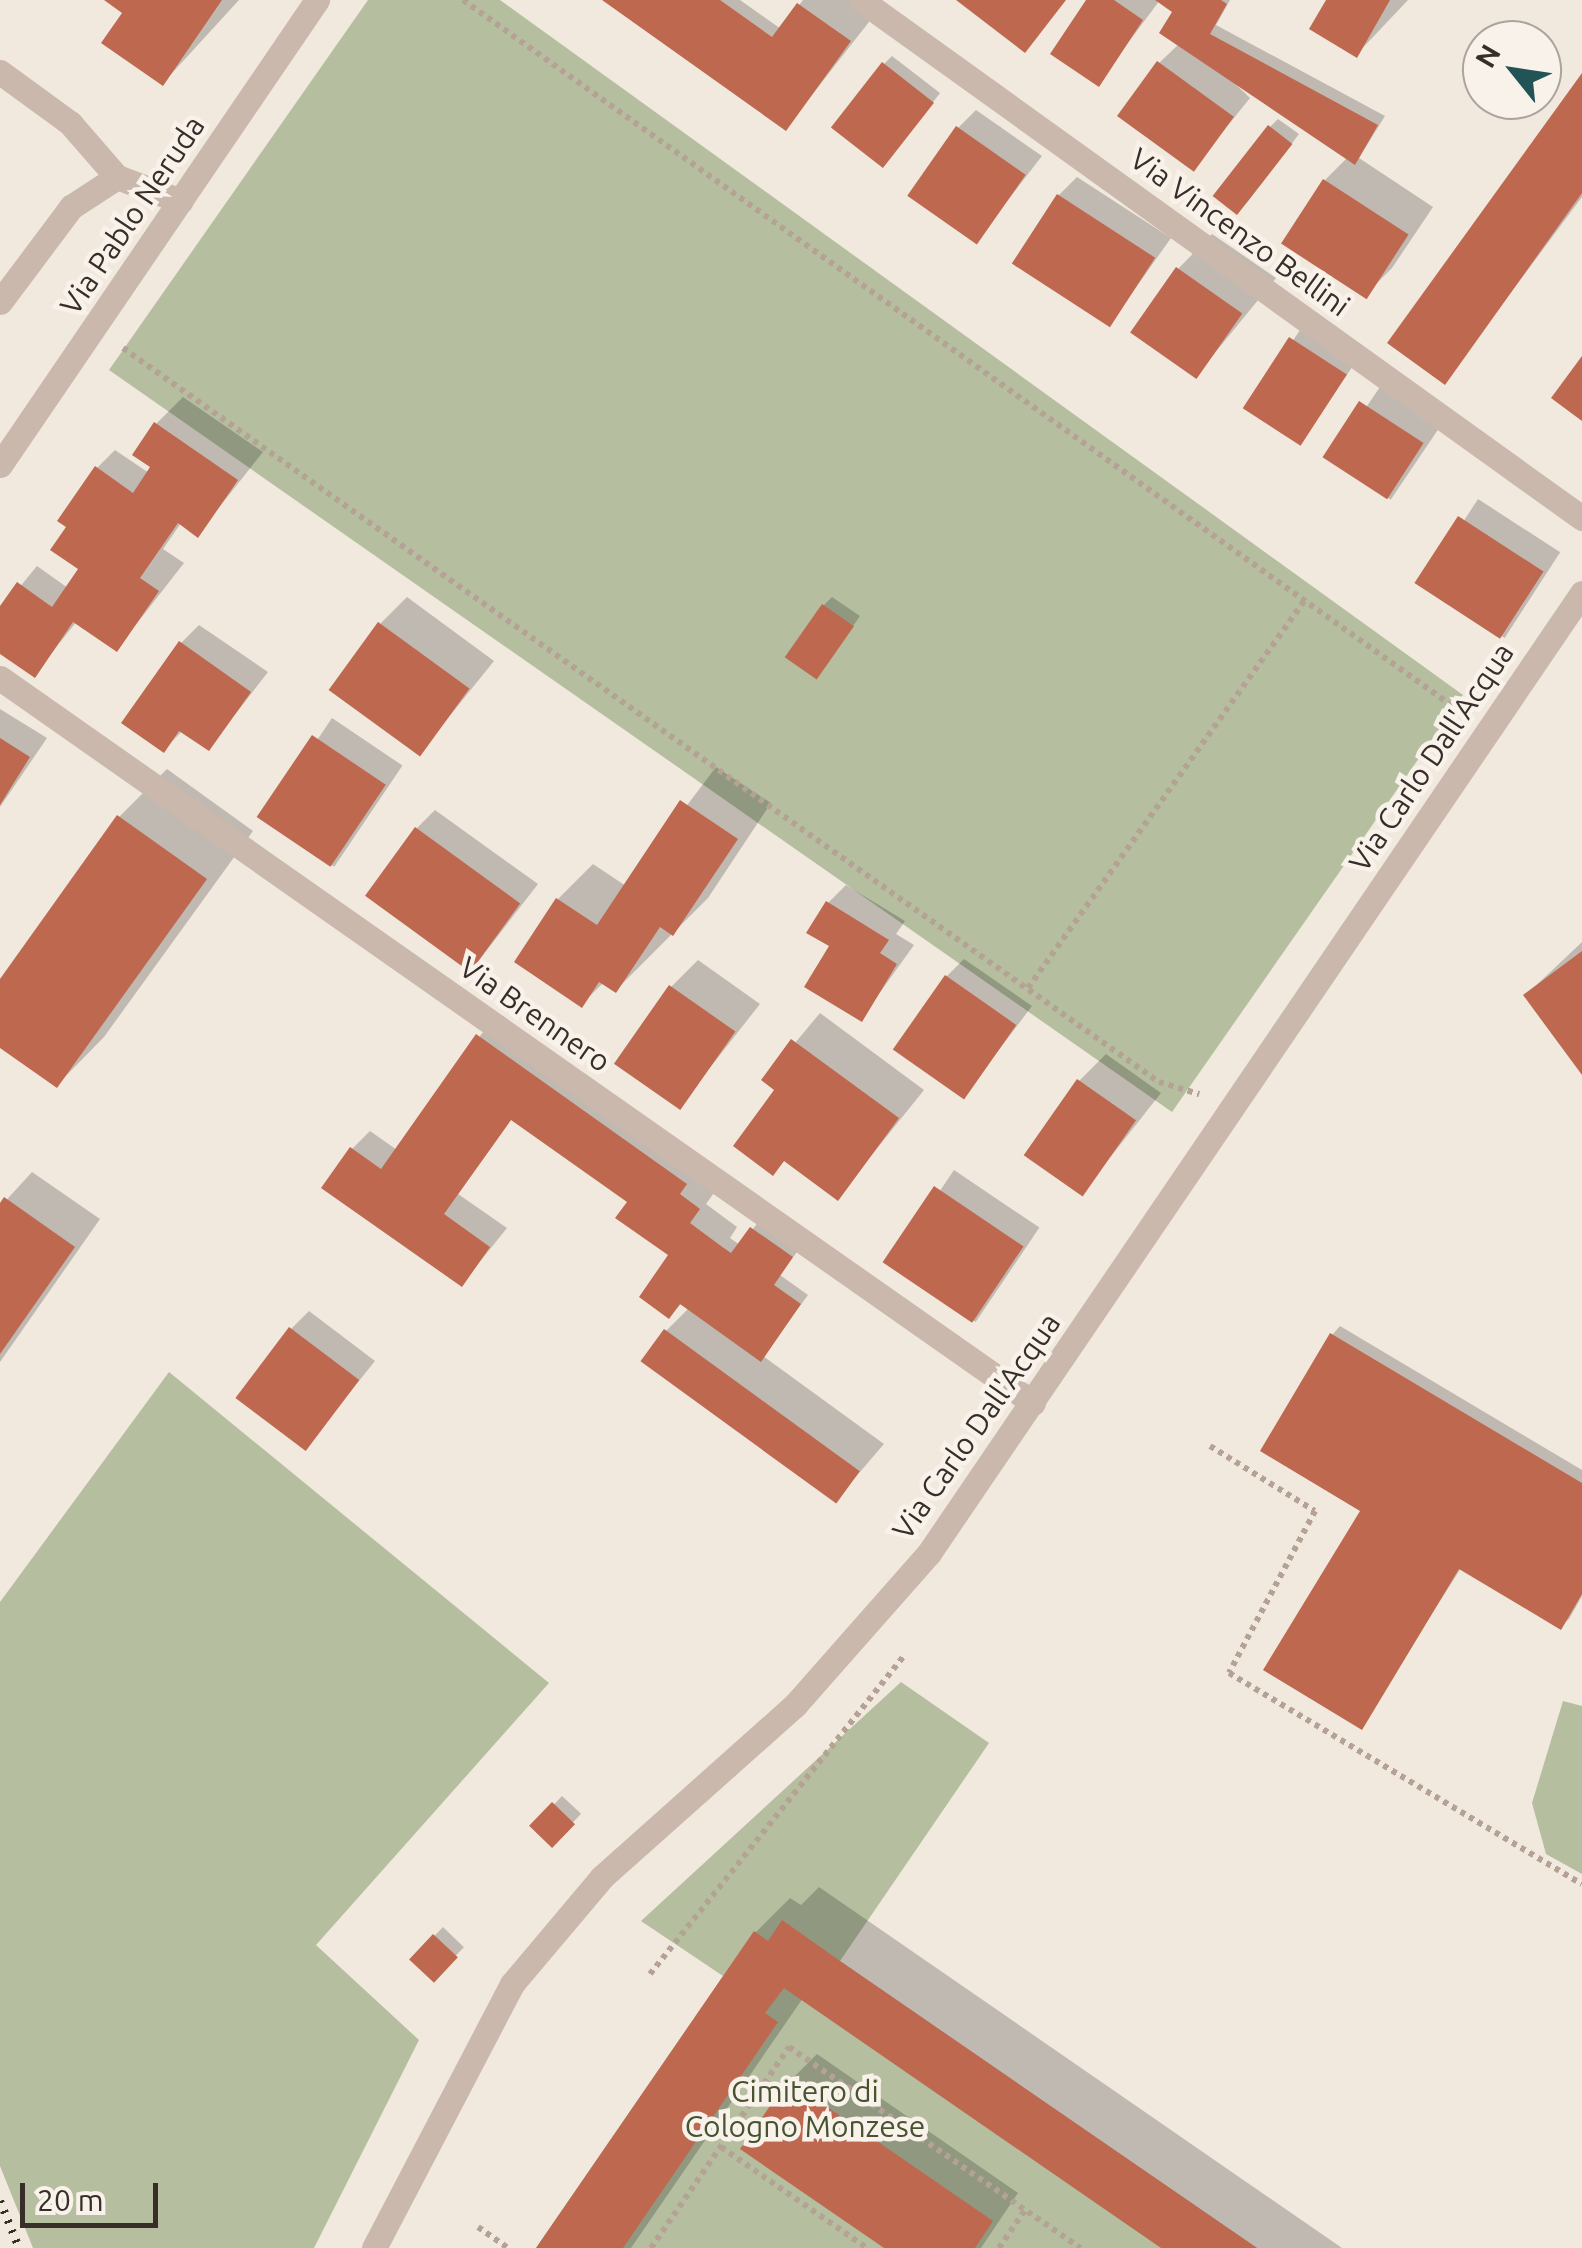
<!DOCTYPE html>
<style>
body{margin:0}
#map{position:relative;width:1582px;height:2248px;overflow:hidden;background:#f1e8de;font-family:Ubuntu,sans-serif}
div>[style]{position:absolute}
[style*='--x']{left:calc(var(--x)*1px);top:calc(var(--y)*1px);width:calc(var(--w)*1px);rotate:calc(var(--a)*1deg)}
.green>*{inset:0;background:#b5bf9f}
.shadow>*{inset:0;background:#0003;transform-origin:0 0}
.building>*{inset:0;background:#be6850;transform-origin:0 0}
.path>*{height:6px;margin-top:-3px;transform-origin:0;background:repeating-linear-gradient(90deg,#b4a295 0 5px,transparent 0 10px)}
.lane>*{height:25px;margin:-12.5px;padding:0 12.5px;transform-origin:12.5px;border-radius:12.5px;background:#c9b8ab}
.street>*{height:25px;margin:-12.5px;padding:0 12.5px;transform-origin:12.5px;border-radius:12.5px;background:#c9b8ab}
.rail>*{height:8px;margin-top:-4px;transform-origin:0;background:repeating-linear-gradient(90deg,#372e2a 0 2.5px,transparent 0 10.5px)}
span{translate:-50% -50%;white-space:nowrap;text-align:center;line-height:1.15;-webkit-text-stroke:9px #f9f2eb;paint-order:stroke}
.street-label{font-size:30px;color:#372e2a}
.park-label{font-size:30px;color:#47532f}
.north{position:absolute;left:1462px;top:20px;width:100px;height:100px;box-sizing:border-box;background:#f9f2eb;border:2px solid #aba49e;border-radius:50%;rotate:300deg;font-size:28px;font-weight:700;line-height:40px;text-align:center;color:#372e2a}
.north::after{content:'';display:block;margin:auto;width:35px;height:45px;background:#225356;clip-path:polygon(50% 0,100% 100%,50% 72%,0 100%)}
.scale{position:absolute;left:20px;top:2183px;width:138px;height:45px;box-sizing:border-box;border:5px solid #372e2a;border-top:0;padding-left:12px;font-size:30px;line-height:35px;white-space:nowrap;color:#372e2a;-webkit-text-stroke:8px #f9f2eb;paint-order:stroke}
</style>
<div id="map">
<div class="green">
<i style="clip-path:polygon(368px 0,500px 0,1463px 695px,1172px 1112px,109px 370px)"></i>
<i style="clip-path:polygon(169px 1372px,549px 1683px,316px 1945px,419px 2040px,314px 2248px,33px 2248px,0 2166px,0 1602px)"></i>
<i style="clip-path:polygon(901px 1682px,989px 1743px,840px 1961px,1257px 2248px,536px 2248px,723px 1976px,641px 1921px)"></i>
<i style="clip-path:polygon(1563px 1701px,1582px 1706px,1582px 1874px,1546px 1854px,1532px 1803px)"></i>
</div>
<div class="shadow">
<i style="clip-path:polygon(108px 0,239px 0,163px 83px,126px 12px)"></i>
<i style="clip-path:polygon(606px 0,740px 0,781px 29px,803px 0,858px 0,876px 13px,786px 128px)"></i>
<i style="clip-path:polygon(1089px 0,1230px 0,1216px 25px,1385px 116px,1359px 158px,1433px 207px,1392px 268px,1365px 295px,1325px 180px,1348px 157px,1226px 75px,1250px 98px,1193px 169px,1159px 63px,1179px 44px,1175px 11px,1160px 0,1098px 83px)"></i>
<i style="clip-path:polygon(1329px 0,1408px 0,1356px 55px)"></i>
<i style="clip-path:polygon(892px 56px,940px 93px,891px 157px,884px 64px)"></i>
<i style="clip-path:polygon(1582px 77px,1582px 197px,1445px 381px)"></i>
<i style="clip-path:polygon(976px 110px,1042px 156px,976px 241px,958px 128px)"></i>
<i style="clip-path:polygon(1278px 119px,1299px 134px,1246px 204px,1270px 127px)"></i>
<i style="clip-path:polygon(1077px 177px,1171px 238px,1110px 324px,1059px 195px)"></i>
<i style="clip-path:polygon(1212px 234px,1276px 278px,1196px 376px,1178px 269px)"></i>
<i style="left:1300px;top:330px;width:64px;height:94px;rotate:34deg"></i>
<i style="left:1388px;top:375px;width:72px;height:102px;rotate:34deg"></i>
<i style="clip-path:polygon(183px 397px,263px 452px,198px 534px,181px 523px,163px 549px,184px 563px,117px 649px,77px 621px,35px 674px,0 651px,0 611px,37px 566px,68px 588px,82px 568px,70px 527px,97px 468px,115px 450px,149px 473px,156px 424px)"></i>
<i style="left:1478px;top:499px;width:98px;height:102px;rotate:33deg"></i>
<i style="clip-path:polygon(407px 597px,494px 661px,419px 754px,380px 624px)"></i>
<i style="clip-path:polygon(832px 597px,860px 616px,825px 667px,824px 605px)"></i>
<i style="clip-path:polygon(199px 625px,268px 672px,209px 748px,183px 730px,164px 750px,181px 643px)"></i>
<i style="clip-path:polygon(0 709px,47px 738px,0 807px)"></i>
<i style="left:332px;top:718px;width:85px;height:122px;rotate:34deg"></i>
<i style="clip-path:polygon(716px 767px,771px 803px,708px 898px,616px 990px,604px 982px,581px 1005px,558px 899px,593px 864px,626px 886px)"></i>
<i style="clip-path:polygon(167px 769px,253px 831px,104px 1037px,57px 1085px,0 1045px,0 983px,119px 817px)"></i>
<i style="clip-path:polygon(435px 810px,538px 884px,473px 968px,417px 828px)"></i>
<i style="clip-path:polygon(846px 885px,905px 921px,896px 934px,914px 945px,861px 1019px,828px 903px)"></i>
<i style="clip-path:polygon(1582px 942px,1582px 1071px,1526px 995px)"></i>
<i style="clip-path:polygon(964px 959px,1032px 1006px,964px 1096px,946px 977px)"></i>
<i style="clip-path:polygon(698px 960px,760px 1004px,679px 1107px,671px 987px)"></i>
<i style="clip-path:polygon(820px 1013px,924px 1090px,838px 1197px,786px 1159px,773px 1172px,778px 1089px,765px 1079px)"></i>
<i style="clip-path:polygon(486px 1028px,716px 1190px,706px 1204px,737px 1227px,730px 1238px,740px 1245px,760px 1220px,800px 1248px,780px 1275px,808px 1295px,763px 1356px,884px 1444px,835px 1501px,666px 1331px,689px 1308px,682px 1303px,669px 1316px,671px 1255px,630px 1202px,512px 1118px,458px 1194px,507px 1228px,462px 1284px,352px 1149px,370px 1131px,397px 1150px)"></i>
<i style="clip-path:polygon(1106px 1054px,1161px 1093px,1082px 1193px,1079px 1081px)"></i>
<i style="left:954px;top:1170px;width:103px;height:114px;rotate:34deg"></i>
<i style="clip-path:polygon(32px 1172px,100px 1219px,0 1362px,0 1207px)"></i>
<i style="clip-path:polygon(309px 1311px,375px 1361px,306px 1447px,291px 1329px)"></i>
<i style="clip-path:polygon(1340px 1326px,1582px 1470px,1582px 1596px,1569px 1619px,1560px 1627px,1461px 1568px,1361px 1726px,1363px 1510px,1332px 1335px)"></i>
<i style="left:562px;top:1796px;width:26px;height:42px;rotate:43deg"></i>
<i style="clip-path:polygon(819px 1887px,1342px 2248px,1165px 2248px,803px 1998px,631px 2248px,539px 2248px,755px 1933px,790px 1898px,801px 1905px)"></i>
<i style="left:443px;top:1927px;width:29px;height:44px;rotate:44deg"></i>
<i style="clip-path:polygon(817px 2054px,1018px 2193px,981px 2248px,889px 2248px,790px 2081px)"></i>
</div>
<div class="building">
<i style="clip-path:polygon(104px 0,222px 0,163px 86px,101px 43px,122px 13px)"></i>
<i style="clip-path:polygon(602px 0,720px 0,772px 37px,797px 3px,851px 41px,786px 131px)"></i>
<i style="clip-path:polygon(956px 0,1066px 0,1025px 53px)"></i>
<i style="clip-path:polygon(1086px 0,1114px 0,1143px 20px,1099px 87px,1050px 54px)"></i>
<i style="clip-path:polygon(1155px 0,1221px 0,1227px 4px,1210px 34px,1378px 125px,1355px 165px,1159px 33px,1172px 12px)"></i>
<i style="clip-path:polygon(1326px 0,1390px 0,1357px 58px,1309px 29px)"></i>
<i style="left:1157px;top:61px;width:95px;height:68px;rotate:36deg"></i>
<i style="left:882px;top:62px;width:66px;height:83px;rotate:38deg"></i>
<i style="clip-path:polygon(1582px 73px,1582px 193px,1445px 385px,1387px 343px)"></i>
<i style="left:1268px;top:125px;width:31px;height:90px;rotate:38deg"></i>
<i style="left:956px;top:126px;width:85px;height:85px;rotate:35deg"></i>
<i style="left:1323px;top:179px;width:102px;height:77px;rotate:33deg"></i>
<i style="left:1057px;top:194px;width:117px;height:83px;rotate:33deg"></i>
<i style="left:1176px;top:267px;width:81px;height:80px;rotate:35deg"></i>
<i style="left:1289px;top:337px;width:69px;height:85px;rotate:33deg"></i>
<i style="clip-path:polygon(1582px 356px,1582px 421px,1551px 398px)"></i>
<i style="left:1359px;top:401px;width:77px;height:67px;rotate:33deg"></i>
<i style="clip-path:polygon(154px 422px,238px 480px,198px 538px,178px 523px,140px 578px,159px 591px,117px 652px,73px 622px,35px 678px,0 654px,0 606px,17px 582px,52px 607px,78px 569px,50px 550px,66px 527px,57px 521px,95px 466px,133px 493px,150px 467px,132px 455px)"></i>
<i style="left:1458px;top:516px;width:102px;height:80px;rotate:33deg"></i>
<i style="left:822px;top:604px;width:39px;height:65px;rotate:35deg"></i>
<i style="left:378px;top:622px;width:113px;height:84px;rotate:36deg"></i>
<i style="clip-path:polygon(179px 641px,251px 692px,209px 751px,179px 731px,164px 753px,121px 723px)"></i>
<i style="left:312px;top:735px;width:89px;height:99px;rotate:34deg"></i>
<i style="clip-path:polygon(0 738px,30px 757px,0 805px)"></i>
<i style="clip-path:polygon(680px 800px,738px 839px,673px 936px,660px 927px,616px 993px,599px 982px,582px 1008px,514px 962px,556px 898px,597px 925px)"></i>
<i style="clip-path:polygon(117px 815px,207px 879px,57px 1088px,0 1048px,0 979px)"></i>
<i style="left:415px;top:827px;width:130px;height:85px;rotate:36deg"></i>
<i style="clip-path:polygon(826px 901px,889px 940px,880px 953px,897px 964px,862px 1022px,804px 987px,829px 946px,806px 933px)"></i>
<i style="clip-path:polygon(1582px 951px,1582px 1075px,1523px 995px)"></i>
<i style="left:945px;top:975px;width:87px;height:91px;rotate:35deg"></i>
<i style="left:669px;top:985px;width:81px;height:96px;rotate:35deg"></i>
<i style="clip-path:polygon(476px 1034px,687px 1184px,680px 1194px,700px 1209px,690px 1223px,721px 1246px,731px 1253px,750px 1227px,793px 1257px,774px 1285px,801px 1304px,761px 1362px,680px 1304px,669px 1319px,639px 1297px,668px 1255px,615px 1218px,627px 1202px,511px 1120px,444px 1214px,490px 1247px,462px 1287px,321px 1188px,350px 1147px,381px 1169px)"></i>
<i style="clip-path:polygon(791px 1039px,899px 1118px,838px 1201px,784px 1161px,773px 1176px,733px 1146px,774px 1090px,761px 1080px)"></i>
<i style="left:1077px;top:1079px;width:72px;height:93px;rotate:35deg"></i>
<i style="left:934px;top:1186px;width:108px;height:92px;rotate:34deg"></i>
<i style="clip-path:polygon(4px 1197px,75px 1247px,0 1354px,0 1203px)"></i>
<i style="left:289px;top:1327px;width:88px;height:89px;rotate:37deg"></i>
<i style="left:664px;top:1329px;width:242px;height:40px;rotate:36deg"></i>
<i style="clip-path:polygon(1330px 1333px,1582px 1483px,1582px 1594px,1561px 1630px,1459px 1569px,1362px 1730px,1263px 1670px,1360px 1511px,1260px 1451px)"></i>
<i style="left:552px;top:1802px;width:32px;height:33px;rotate:44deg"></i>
<i style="clip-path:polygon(782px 1920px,840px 1961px,1257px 2248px,1161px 2248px,784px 1988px,765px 2013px,778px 2022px,623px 2248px,536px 2248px,754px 1931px,768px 1941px)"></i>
<i style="left:433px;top:1934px;width:34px;height:35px;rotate:43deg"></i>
<i style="clip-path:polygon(788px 2080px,993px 2221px,975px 2248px,884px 2248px,740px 2149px)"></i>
</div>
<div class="path">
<i style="--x:463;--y:0;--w:1222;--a:35.51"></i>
<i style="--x:123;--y:348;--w:1270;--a:35.32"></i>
<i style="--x:1159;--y:1082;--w:42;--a:16.7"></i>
<i style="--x:1028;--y:988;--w:477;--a:-54.5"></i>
<i style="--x:1210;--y:1446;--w:123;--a:31.8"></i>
<i style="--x:1315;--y:1511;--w:183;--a:118"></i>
<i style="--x:1229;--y:1673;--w:411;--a:30.9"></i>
<i style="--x:650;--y:1974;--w:407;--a:-51.4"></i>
<i style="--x:721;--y:2147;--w:178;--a:34.7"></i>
<i style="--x:478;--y:2227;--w:37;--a:35"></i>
<i style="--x:651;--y:2248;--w:244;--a:-55.5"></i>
<i style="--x:789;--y:2047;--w:354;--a:34.6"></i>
<i style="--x:999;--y:2248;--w:46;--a:-55.6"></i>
</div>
<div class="lane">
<i style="--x:0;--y:72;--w:87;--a:36.1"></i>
<i style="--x:70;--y:123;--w:72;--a:49"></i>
<i style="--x:0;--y:302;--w:119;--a:-53.2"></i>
<i style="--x:71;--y:207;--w:55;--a:-33.1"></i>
<i style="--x:117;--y:177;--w:68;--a:20.6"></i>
</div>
<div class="street">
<i style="--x:861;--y:0;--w:888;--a:35.7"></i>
<i style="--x:0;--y:465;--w:563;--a:-55.72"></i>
<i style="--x:0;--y:678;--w:1262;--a:35.06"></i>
<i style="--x:374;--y:2248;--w:298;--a:-62.4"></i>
<i style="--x:512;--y:1984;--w:140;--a:-49.9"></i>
<i style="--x:602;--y:1877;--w:259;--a:-41.7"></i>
<i style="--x:795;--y:1705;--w:203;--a:-48.6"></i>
<i style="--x:929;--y:1553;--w:1161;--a:-55.78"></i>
</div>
<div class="rail">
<i style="--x:0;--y:2201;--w:51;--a:68"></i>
</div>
<div class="street-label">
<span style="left:132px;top:215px;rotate:-56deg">Via Pablo Neruda</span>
<span style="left:1240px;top:232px;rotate:36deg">Via Vincenzo Bellini</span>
<span style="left:1431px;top:757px;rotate:-56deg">Via Carlo Dall'Acqua</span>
<span style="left:535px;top:1014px;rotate:35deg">Via Brennero</span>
<span style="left:976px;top:1426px;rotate:-55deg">Via Carlo Dall'Acqua</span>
</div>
<div class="park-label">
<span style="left:805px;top:2108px">Cimitero di<br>Cologno Monzese</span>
</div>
<div class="north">N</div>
<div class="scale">20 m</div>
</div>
